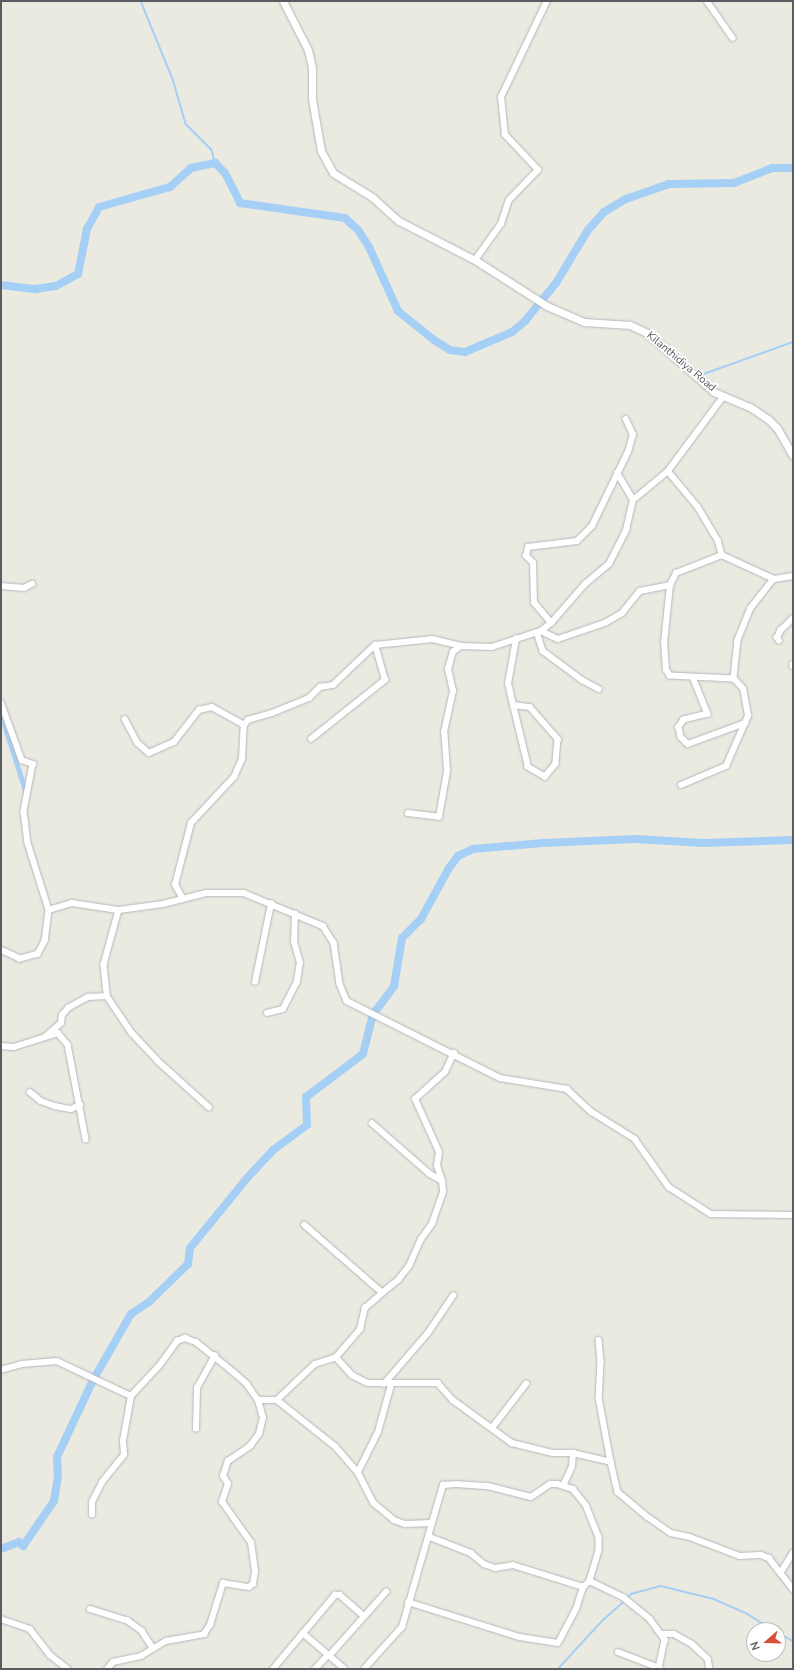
<!DOCTYPE html>
<style>
body{margin:0}
#map{position:relative;width:794px;height:1670px;overflow:hidden;background:#ebeae1;font-family:"Nunito Sans",sans-serif}
div>[style]{position:absolute}
[style*='--x']{left:calc(var(--x)*1px);top:calc(var(--y)*1px);width:calc(var(--w)*1px);rotate:calc(var(--a)*1deg)}
.stream>*{height:1.5px;margin:-0.75px;padding:0 0.75px;transform-origin:0.75px;border-radius:0.75px;background:#a6cff6}
.canal>*{height:5px;margin:-2.5px;padding:0 2.5px;transform-origin:2.5px;border-radius:2.5px;background:#a6cff6}
.river>*{height:8px;margin:-4px;padding:0 4px;transform-origin:4px;border-radius:4px;background:#a6cff6}
.roads{filter:drop-shadow(0 0 1px #b4b6bb) drop-shadow(0 0 1px #b4b6bb)}
.minor>*{height:5.5px;margin:-2.75px;padding:0 2.75px;transform-origin:2.75px;border-radius:2.75px;background:#fff}
.tertiary>*{height:7px;margin:-3.5px;padding:0 3.5px;transform-origin:3.5px;border-radius:3.5px;background:#fff}
span{translate:-50% -50%;white-space:nowrap;text-align:center;line-height:1.15;-webkit-text-stroke:3.5px #fff;paint-order:stroke}
.street-label{font-size:11px;color:#5a5c61}
.frame{position:absolute;inset:0;border:2px solid #5a5c61;pointer-events:none}
.north{position:absolute;left:746px;top:1622px;width:40px;height:40px;box-sizing:border-box;background:#fff;border:1px solid #bdbec0;border-radius:50%;rotate:250deg;font-size:11px;font-weight:700;line-height:16px;text-align:center;color:#5a5c61}
.north::after{content:'';display:block;margin:auto;width:14px;height:18px;background:#d8503b;clip-path:polygon(50% 0,100% 100%,50% 72%,0 100%)}
</style>
<div id="map">
<div class="stream">
<i style="--x:141;--y:1;--w:84;--a:67.7"></i>
<i style="--x:173;--y:79;--w:47;--a:73.9"></i>
<i style="--x:186;--y:124;--w:37;--a:45"></i>
<i style="--x:212;--y:150;--w:13;--a:77"></i>
<i style="--x:701;--y:375;--w:98;--a:-19.7"></i>
<i style="--x:628;--y:1598;--w:5;--a:-53"></i>
<i style="--x:631;--y:1594;--w:31;--a:-15"></i>
<i style="--x:661;--y:1586;--w:55;--a:13.8"></i>
<i style="--x:714;--y:1599;--w:35;--a:24"></i>
<i style="--x:746;--y:1613;--w:32;--a:32"></i>
<i style="--x:778;--y:1633;--w:17;--a:28"></i>
<i style="--x:558;--y:1669;--w:68;--a:-47.4"></i>
<i style="--x:604;--y:1619;--w:28;--a:-41"></i>
</div>
<div class="canal">
<i style="--x:1;--y:715;--w:79;--a:72.3"></i>
</div>
<div class="river">
<i style="--x:1;--y:285;--w:35;--a:7"></i>
<i style="--x:36;--y:289;--w:20;--a:-9"></i>
<i style="--x:56;--y:286;--w:25;--a:-29"></i>
<i style="--x:78;--y:274;--w:46;--a:-78.7"></i>
<i style="--x:87;--y:229;--w:25;--a:-61"></i>
<i style="--x:99;--y:207;--w:74;--a:-15.7"></i>
<i style="--x:170;--y:187;--w:28;--a:-42"></i>
<i style="--x:191;--y:168;--w:25;--a:-12"></i>
<i style="--x:215;--y:163;--w:14;--a:45"></i>
<i style="--x:225;--y:173;--w:34;--a:63"></i>
<i style="--x:240;--y:203;--w:106;--a:8.1"></i>
<i style="--x:345;--y:218;--w:18;--a:43"></i>
<i style="--x:358;--y:230;--w:20;--a:57"></i>
<i style="--x:369;--y:247;--w:70;--a:65.6"></i>
<i style="--x:398;--y:311;--w:46;--a:38.9"></i>
<i style="--x:434;--y:340;--w:19;--a:32"></i>
<i style="--x:450;--y:350;--w:15;--a:8"></i>
<i style="--x:465;--y:352;--w:51;--a:-23.1"></i>
<i style="--x:512;--y:332;--w:17;--a:-40"></i>
<i style="--x:525;--y:321;--w:49;--a:-50.8"></i>
<i style="--x:556;--y:283;--w:62;--a:-58.9"></i>
<i style="--x:588;--y:230;--w:24;--a:-48"></i>
<i style="--x:604;--y:212;--w:26;--a:-31"></i>
<i style="--x:626;--y:199;--w:46;--a:-19.2"></i>
<i style="--x:669;--y:184;--w:65;--a:-0.9"></i>
<i style="--x:734;--y:183;--w:41;--a:-21.5"></i>
<i style="--x:772;--y:168;--w:21;--a:0"></i>
<i style="--x:374;--y:1013;--w:34;--a:-53"></i>
<i style="--x:394;--y:986;--w:49;--a:-80.5"></i>
<i style="--x:402;--y:938;--w:27;--a:-45"></i>
<i style="--x:421;--y:919;--w:58;--a:-61.2"></i>
<i style="--x:449;--y:868;--w:15;--a:-53"></i>
<i style="--x:458;--y:856;--w:17;--a:-25"></i>
<i style="--x:473;--y:849;--w:70;--a:-4.9"></i>
<i style="--x:543;--y:843;--w:93;--a:-2.5"></i>
<i style="--x:636;--y:839;--w:67;--a:3.4"></i>
<i style="--x:703;--y:843;--w:90;--a:-1.9"></i>
<i style="--x:96;--y:1375;--w:70;--a:-60.2"></i>
<i style="--x:131;--y:1314;--w:22;--a:-34"></i>
<i style="--x:149;--y:1302;--w:54;--a:-44.3"></i>
<i style="--x:188;--y:1264;--w:16;--a:-83"></i>
<i style="--x:190;--y:1248;--w:92;--a:-50.8"></i>
<i style="--x:248;--y:1177;--w:37;--a:-47"></i>
<i style="--x:273;--y:1150;--w:42;--a:-36.3"></i>
<i style="--x:307;--y:1125;--w:28;--a:-92"></i>
<i style="--x:306;--y:1097;--w:71;--a:-37"></i>
<i style="--x:363;--y:1054;--w:38;--a:-76"></i>
<i style="--x:1;--y:1549;--w:19;--a:-21"></i>
<i style="--x:19;--y:1542;--w:6;--a:45"></i>
<i style="--x:23;--y:1546;--w:55;--a:-55.4"></i>
<i style="--x:54;--y:1501;--w:24;--a:-81"></i>
<i style="--x:58;--y:1477;--w:20;--a:-93"></i>
<i style="--x:57;--y:1457;--w:85;--a:-64.9"></i>
</div>
<div class="roads">
<div class="minor">
<i style="--x:707;--y:1;--w:45;--a:54.9"></i>
<i style="--x:475;--y:260;--w:44;--a:-54.2"></i>
<i style="--x:501;--y:224;--w:25;--a:-72"></i>
<i style="--x:509;--y:200;--w:42;--a:-46"></i>
<i style="--x:538;--y:170;--w:48;--a:-133.3"></i>
<i style="--x:505;--y:135;--w:38;--a:-96"></i>
<i style="--x:501;--y:97;--w:106;--a:-64.4"></i>
<i style="--x:668;--y:471;--w:47;--a:50.2"></i>
<i style="--x:698;--y:507;--w:39;--a:59"></i>
<i style="--x:718;--y:540;--w:16;--a:75"></i>
<i style="--x:633;--y:500;--w:45;--a:-39.6"></i>
<i style="--x:668;--y:471;--w:92;--a:-53.4"></i>
<i style="--x:774;--y:579;--w:37;--a:128"></i>
<i style="--x:751;--y:608;--w:35;--a:112"></i>
<i style="--x:738;--y:640;--w:39;--a:96"></i>
<i style="--x:734;--y:679;--w:64;--a:-177.3"></i>
<i style="--x:670;--y:676;--w:7;--a:-124"></i>
<i style="--x:666;--y:670;--w:27;--a:-94"></i>
<i style="--x:664;--y:643;--w:58;--a:-84.1"></i>
<i style="--x:670;--y:585;--w:13;--a:-63"></i>
<i style="--x:676;--y:573;--w:49;--a:-21.4"></i>
<i style="--x:722;--y:555;--w:57;--a:24.8"></i>
<i style="--x:774;--y:579;--w:19;--a:-9"></i>
<i style="--x:1;--y:586;--w:23;--a:5"></i>
<i style="--x:24;--y:588;--w:9;--a:-27"></i>
<i style="--x:551;--y:623;--w:52;--a:-48.9"></i>
<i style="--x:585;--y:584;--w:31;--a:-40"></i>
<i style="--x:609;--y:564;--w:38;--a:-63"></i>
<i style="--x:626;--y:530;--w:31;--a:-77"></i>
<i style="--x:633;--y:500;--w:31;--a:-121"></i>
<i style="--x:541;--y:631;--w:19;--a:25"></i>
<i style="--x:558;--y:639;--w:50;--a:-18.8"></i>
<i style="--x:605;--y:623;--w:20;--a:-30"></i>
<i style="--x:622;--y:613;--w:28;--a:-51"></i>
<i style="--x:640;--y:591;--w:31;--a:-11"></i>
<i style="--x:537;--y:632;--w:20;--a:72"></i>
<i style="--x:543;--y:651;--w:49;--a:36.6"></i>
<i style="--x:582;--y:680;--w:19;--a:28"></i>
<i style="--x:779;--y:641;--w:4;--a:-124"></i>
<i style="--x:777;--y:638;--w:8;--a:-67"></i>
<i style="--x:780;--y:631;--w:18;--a:-45"></i>
<i style="--x:793;--y:664;--w:2;--a:90"></i>
<i style="--x:693;--y:677;--w:40;--a:68"></i>
<i style="--x:708;--y:714;--w:25;--a:166"></i>
<i style="--x:684;--y:720;--w:9;--a:126"></i>
<i style="--x:679;--y:727;--w:10;--a:79"></i>
<i style="--x:681;--y:737;--w:10;--a:45"></i>
<i style="--x:688;--y:744;--w:61;--a:-20.2"></i>
<i style="--x:1;--y:702;--w:62;--a:70.1"></i>
<i style="--x:22;--y:760;--w:12;--a:20"></i>
<i style="--x:33;--y:764;--w:48;--a:100.8"></i>
<i style="--x:24;--y:811;--w:32;--a:83"></i>
<i style="--x:28;--y:843;--w:70;--a:72.6"></i>
<i style="--x:49;--y:910;--w:31;--a:97"></i>
<i style="--x:45;--y:941;--w:15;--a:118"></i>
<i style="--x:38;--y:954;--w:19;--a:164"></i>
<i style="--x:20;--y:959;--w:21;--a:-155"></i>
<i style="--x:513;--y:705;--w:17;--a:7"></i>
<i style="--x:530;--y:707;--w:43;--a:48.8"></i>
<i style="--x:558;--y:739;--w:25;--a:95"></i>
<i style="--x:556;--y:764;--w:17;--a:130"></i>
<i style="--x:545;--y:777;--w:20;--a:-150"></i>
<i style="--x:528;--y:767;--w:64;--a:-103.6"></i>
<i style="--x:513;--y:705;--w:22;--a:-103"></i>
<i style="--x:508;--y:684;--w:46;--a:-79.9"></i>
<i style="--x:125;--y:719;--w:27;--a:62"></i>
<i style="--x:138;--y:743;--w:15;--a:42"></i>
<i style="--x:149;--y:753;--w:27;--a:-24"></i>
<i style="--x:174;--y:742;--w:41;--a:-52"></i>
<i style="--x:199;--y:710;--w:13;--a:-13"></i>
<i style="--x:212;--y:707;--w:37;--a:29"></i>
<i style="--x:311;--y:739;--w:95;--a:-38.6"></i>
<i style="--x:385;--y:680;--w:36;--a:-106"></i>
<i style="--x:681;--y:785;--w:49;--a:-22.9"></i>
<i style="--x:726;--y:766;--w:55;--a:-66.3"></i>
<i style="--x:748;--y:716;--w:27;--a:-100"></i>
<i style="--x:743;--y:689;--w:13;--a:-132"></i>
<i style="--x:408;--y:813;--w:31;--a:7"></i>
<i style="--x:439;--y:817;--w:47;--a:-80.1"></i>
<i style="--x:447;--y:771;--w:39;--a:-94"></i>
<i style="--x:444;--y:732;--w:42;--a:-77.6"></i>
<i style="--x:453;--y:691;--w:23;--a:-103"></i>
<i style="--x:448;--y:669;--w:18;--a:-74"></i>
<i style="--x:453;--y:652;--w:10;--a:-37"></i>
<i style="--x:183;--y:899;--w:16;--a:-120"></i>
<i style="--x:175;--y:885;--w:64;--a:-75.5"></i>
<i style="--x:191;--y:823;--w:63;--a:-46.9"></i>
<i style="--x:234;--y:777;--w:20;--a:-66"></i>
<i style="--x:242;--y:759;--w:34;--a:-87"></i>
<i style="--x:244;--y:725;--w:6;--a:-51"></i>
<i style="--x:248;--y:720;--w:25;--a:-16"></i>
<i style="--x:272;--y:713;--w:40;--a:-22"></i>
<i style="--x:309;--y:698;--w:16;--a:-45"></i>
<i style="--x:320;--y:687;--w:13;--a:-9"></i>
<i style="--x:333;--y:685;--w:58;--a:-43.6"></i>
<i style="--x:375;--y:645;--w:58;--a:-5.9"></i>
<i style="--x:433;--y:639;--w:29;--a:14"></i>
<i style="--x:461;--y:646;--w:31;--a:2"></i>
<i style="--x:492;--y:647;--w:52;--a:-18.1"></i>
<i style="--x:541;--y:631;--w:13;--a:-39"></i>
<i style="--x:551;--y:623;--w:26;--a:-130"></i>
<i style="--x:534;--y:603;--w:40;--a:-91.4"></i>
<i style="--x:533;--y:563;--w:10;--a:-135"></i>
<i style="--x:526;--y:556;--w:9;--a:-77"></i>
<i style="--x:528;--y:547;--w:49;--a:-7"></i>
<i style="--x:577;--y:541;--w:21;--a:-45"></i>
<i style="--x:592;--y:526;--w:82;--a:-64.1"></i>
<i style="--x:628;--y:452;--w:18;--a:-74"></i>
<i style="--x:633;--y:435;--w:17;--a:-115"></i>
<i style="--x:49;--y:910;--w:24;--a:-17"></i>
<i style="--x:72;--y:903;--w:48;--a:8.5"></i>
<i style="--x:119;--y:910;--w:44;--a:-7.8"></i>
<i style="--x:163;--y:904;--w:44;--a:-14.3"></i>
<i style="--x:206;--y:893;--w:38;--a:0"></i>
<i style="--x:244;--y:893;--w:86;--a:22.7"></i>
<i style="--x:323;--y:926;--w:20;--a:57"></i>
<i style="--x:334;--y:943;--w:41;--a:81.7"></i>
<i style="--x:340;--y:984;--w:18;--a:68"></i>
<i style="--x:347;--y:1001;--w:171;--a:26.7"></i>
<i style="--x:500;--y:1078;--w:68;--a:9.3"></i>
<i style="--x:567;--y:1089;--w:34;--a:43"></i>
<i style="--x:592;--y:1112;--w:51;--a:32.1"></i>
<i style="--x:635;--y:1139;--w:59;--a:54.7"></i>
<i style="--x:669;--y:1187;--w:50;--a:32.7"></i>
<i style="--x:711;--y:1214;--w:82;--a:0.7"></i>
<i style="--x:119;--y:910;--w:57;--a:105.3"></i>
<i style="--x:104;--y:965;--w:31;--a:84"></i>
<i style="--x:107;--y:996;--w:45;--a:56"></i>
<i style="--x:132;--y:1033;--w:38;--a:47"></i>
<i style="--x:158;--y:1061;--w:69;--a:42"></i>
<i style="--x:255;--y:982;--w:80;--a:-78.4"></i>
<i style="--x:267;--y:1013;--w:16;--a:-14"></i>
<i style="--x:283;--y:1009;--w:31;--a:-63"></i>
<i style="--x:297;--y:981;--w:18;--a:-81"></i>
<i style="--x:300;--y:963;--w:22;--a:-106"></i>
<i style="--x:294;--y:942;--w:28;--a:-88"></i>
<i style="--x:45;--y:1037;--w:21;--a:-41"></i>
<i style="--x:61;--y:1023;--w:8;--a:-83"></i>
<i style="--x:62;--y:1015;--w:9;--a:-49"></i>
<i style="--x:68;--y:1008;--w:23;--a:-29"></i>
<i style="--x:88;--y:997;--w:19;--a:-3"></i>
<i style="--x:1;--y:1046;--w:13;--a:4"></i>
<i style="--x:14;--y:1047;--w:46;--a:-17.7"></i>
<i style="--x:58;--y:1033;--w:16;--a:50"></i>
<i style="--x:68;--y:1045;--w:96;--a:79.2"></i>
<i style="--x:30;--y:1092;--w:14;--a:39"></i>
<i style="--x:41;--y:1101;--w:15;--a:20"></i>
<i style="--x:55;--y:1106;--w:16;--a:11"></i>
<i style="--x:71;--y:1109;--w:10;--a:-24"></i>
<i style="--x:372;--y:1123;--w:77;--a:41.3"></i>
<i style="--x:430;--y:1174;--w:14;--a:30"></i>
<i style="--x:382;--y:1293;--w:21;--a:-39"></i>
<i style="--x:398;--y:1280;--w:18;--a:-52"></i>
<i style="--x:409;--y:1266;--w:30;--a:-66"></i>
<i style="--x:421;--y:1239;--w:19;--a:-54"></i>
<i style="--x:432;--y:1224;--w:34;--a:-71"></i>
<i style="--x:443;--y:1192;--w:11;--a:-95"></i>
<i style="--x:442;--y:1181;--w:16;--a:-108"></i>
<i style="--x:437;--y:1166;--w:14;--a:-82"></i>
<i style="--x:439;--y:1152;--w:58;--a:-114.4"></i>
<i style="--x:415;--y:1099;--w:40;--a:-42"></i>
<i style="--x:445;--y:1072;--w:21;--a:-65"></i>
<i style="--x:599;--y:1340;--w:22;--a:85"></i>
<i style="--x:601;--y:1362;--w:36;--a:93"></i>
<i style="--x:599;--y:1398;--w:65;--a:79.4"></i>
<i style="--x:336;--y:1357;--w:24;--a:48"></i>
<i style="--x:352;--y:1375;--w:18;--a:27"></i>
<i style="--x:368;--y:1383;--w:70;--a:0"></i>
<i style="--x:438;--y:1383;--w:23;--a:49"></i>
<i style="--x:453;--y:1400;--w:73;--a:36.1"></i>
<i style="--x:512;--y:1443;--w:42;--a:13.7"></i>
<i style="--x:553;--y:1453;--w:20;--a:0"></i>
<i style="--x:573;--y:1453;--w:39;--a:13"></i>
<i style="--x:611;--y:1462;--w:31;--a:77"></i>
<i style="--x:618;--y:1492;--w:39;--a:40"></i>
<i style="--x:648;--y:1517;--w:28;--a:35"></i>
<i style="--x:671;--y:1533;--w:19;--a:12"></i>
<i style="--x:690;--y:1537;--w:53;--a:20.8"></i>
<i style="--x:740;--y:1556;--w:21;--a:-3"></i>
<i style="--x:761;--y:1555;--w:9;--a:21"></i>
<i style="--x:769;--y:1558;--w:39;--a:52"></i>
<i style="--x:1;--y:1370;--w:22;--a:-16"></i>
<i style="--x:22;--y:1364;--w:35;--a:-5"></i>
<i style="--x:57;--y:1361;--w:82;--a:25.3"></i>
<i style="--x:131;--y:1396;--w:41;--a:-47"></i>
<i style="--x:159;--y:1366;--w:31;--a:-54"></i>
<i style="--x:177;--y:1341;--w:9;--a:-21"></i>
<i style="--x:185;--y:1338;--w:12;--a:20"></i>
<i style="--x:196;--y:1342;--w:43;--a:38.5"></i>
<i style="--x:230;--y:1369;--w:23;--a:41"></i>
<i style="--x:247;--y:1384;--w:19;--a:55"></i>
<i style="--x:258;--y:1400;--w:19;--a:0"></i>
<i style="--x:277;--y:1400;--w:75;--a:38.5"></i>
<i style="--x:336;--y:1447;--w:33;--a:49"></i>
<i style="--x:358;--y:1472;--w:35;--a:63"></i>
<i style="--x:374;--y:1503;--w:26;--a:40"></i>
<i style="--x:394;--y:1520;--w:12;--a:20"></i>
<i style="--x:405;--y:1524;--w:27;--a:-2"></i>
<i style="--x:384;--y:1384;--w:67;--a:-49.2"></i>
<i style="--x:428;--y:1333;--w:45;--a:-56"></i>
<i style="--x:277;--y:1400;--w:52;--a:-43.5"></i>
<i style="--x:315;--y:1364;--w:22;--a:-18"></i>
<i style="--x:336;--y:1357;--w:37;--a:-49"></i>
<i style="--x:360;--y:1329;--w:22;--a:-77"></i>
<i style="--x:365;--y:1308;--w:23;--a:-41"></i>
<i style="--x:382;--y:1293;--w:103;--a:-138.9"></i>
<i style="--x:492;--y:1428;--w:56;--a:-52.3"></i>
<i style="--x:196;--y:1429;--w:41;--a:-88.6"></i>
<i style="--x:197;--y:1388;--w:37;--a:-61"></i>
<i style="--x:358;--y:1472;--w:45;--a:-63.4"></i>
<i style="--x:378;--y:1432;--w:49;--a:-74.5"></i>
<i style="--x:563;--y:1486;--w:21;--a:-65"></i>
<i style="--x:572;--y:1467;--w:14;--a:-86"></i>
<i style="--x:92;--y:1515;--w:13;--a:-90"></i>
<i style="--x:92;--y:1502;--w:22;--a:-63"></i>
<i style="--x:102;--y:1482;--w:35;--a:-51"></i>
<i style="--x:124;--y:1455;--w:14;--a:-94"></i>
<i style="--x:123;--y:1441;--w:46;--a:-79.9"></i>
<i style="--x:430;--y:1537;--w:44;--a:21.3"></i>
<i style="--x:471;--y:1553;--w:17;--a:40"></i>
<i style="--x:484;--y:1564;--w:12;--a:20"></i>
<i style="--x:495;--y:1568;--w:18;--a:-9"></i>
<i style="--x:513;--y:1565;--w:73;--a:17.4"></i>
<i style="--x:781;--y:1572;--w:22;--a:-58"></i>
<i style="--x:408;--y:1602;--w:117;--a:17.4"></i>
<i style="--x:520;--y:1637;--w:38;--a:9"></i>
<i style="--x:558;--y:1643;--w:38;--a:-62"></i>
<i style="--x:576;--y:1609;--w:23;--a:-72"></i>
<i style="--x:583;--y:1587;--w:9;--a:-41"></i>
<i style="--x:590;--y:1581;--w:37;--a:26"></i>
<i style="--x:623;--y:1597;--w:35;--a:39"></i>
<i style="--x:650;--y:1619;--w:26;--a:54"></i>
<i style="--x:665;--y:1640;--w:30;--a:102"></i>
<i style="--x:90;--y:1609;--w:39;--a:17"></i>
<i style="--x:127;--y:1620;--w:19;--a:36"></i>
<i style="--x:142;--y:1631;--w:20;--a:57"></i>
<i style="--x:1;--y:1619;--w:31;--a:19"></i>
<i style="--x:30;--y:1629;--w:33;--a:52"></i>
<i style="--x:50;--y:1655;--w:23;--a:38"></i>
<i style="--x:303;--y:1633;--w:55;--a:40.6"></i>
<i style="--x:662;--y:1634;--w:12;--a:0"></i>
<i style="--x:674;--y:1634;--w:21;--a:29"></i>
<i style="--x:692;--y:1644;--w:22;--a:43"></i>
<i style="--x:708;--y:1659;--w:10;--a:79"></i>
<i style="--x:618;--y:1652;--w:45;--a:20.9"></i>
<i style="--x:329;--y:1656;--w:86;--a:-48.3"></i>
<i style="--x:107;--y:1669;--w:9;--a:-49"></i>
<i style="--x:113;--y:1662;--w:29;--a:-12"></i>
<i style="--x:141;--y:1656;--w:29;--a:-31"></i>
<i style="--x:166;--y:1641;--w:39;--a:-10"></i>
<i style="--x:204;--y:1634;--w:11;--a:-56"></i>
<i style="--x:210;--y:1625;--w:44;--a:-72.8"></i>
<i style="--x:223;--y:1583;--w:26;--a:9"></i>
<i style="--x:249;--y:1587;--w:5;--a:-37"></i>
<i style="--x:253;--y:1584;--w:13;--a:-81"></i>
<i style="--x:255;--y:1571;--w:28;--a:-98"></i>
<i style="--x:251;--y:1543;--w:50;--a:-125.3"></i>
<i style="--x:222;--y:1502;--w:19;--a:-72"></i>
<i style="--x:228;--y:1484;--w:9;--a:-122"></i>
<i style="--x:223;--y:1476;--w:16;--a:-72"></i>
<i style="--x:228;--y:1461;--w:27;--a:-34"></i>
<i style="--x:250;--y:1446;--w:15;--a:-53"></i>
<i style="--x:259;--y:1434;--w:16;--a:-76"></i>
<i style="--x:263;--y:1418;--w:19;--a:-106"></i>
<i style="--x:273;--y:1669;--w:97;--a:-50"></i>
<i style="--x:335;--y:1595;--w:5;--a:0"></i>
<i style="--x:340;--y:1595;--w:30;--a:41"></i>
<i style="--x:315;--y:1669;--w:19;--a:-47"></i>
<i style="--x:364;--y:1669;--w:57;--a:-47.9"></i>
<i style="--x:402;--y:1627;--w:148;--a:-73.9"></i>
<i style="--x:443;--y:1485;--w:13;--a:-4"></i>
<i style="--x:456;--y:1484;--w:32;--a:4"></i>
<i style="--x:488;--y:1486;--w:44;--a:14.3"></i>
<i style="--x:531;--y:1497;--w:23;--a:-34"></i>
<i style="--x:550;--y:1484;--w:7;--a:0"></i>
<i style="--x:557;--y:1484;--w:17;--a:17"></i>
<i style="--x:573;--y:1489;--w:21;--a:51"></i>
<i style="--x:586;--y:1505;--w:35;--a:68"></i>
<i style="--x:599;--y:1537;--w:14;--a:90"></i>
<i style="--x:599;--y:1551;--w:31;--a:107"></i>
</div>
<div class="tertiary">
<i style="--x:283;--y:1;--w:55;--a:63"></i>
<i style="--x:308;--y:50;--w:18;--a:77"></i>
<i style="--x:312;--y:68;--w:31;--a:90"></i>
<i style="--x:312;--y:99;--w:53;--a:80.2"></i>
<i style="--x:321;--y:151;--w:25;--a:61"></i>
<i style="--x:333;--y:173;--w:46;--a:31.6"></i>
<i style="--x:372;--y:197;--w:36;--a:42"></i>
<i style="--x:399;--y:221;--w:85;--a:27.2"></i>
<i style="--x:475;--y:260;--w:85;--a:32.6"></i>
<i style="--x:547;--y:306;--w:40;--a:23.4"></i>
<i style="--x:584;--y:322;--w:46;--a:3.7"></i>
<i style="--x:630;--y:325;--w:19;--a:25"></i>
<i style="--x:647;--y:333;--w:89;--a:41.4"></i>
<i style="--x:714;--y:392;--w:39;--a:23"></i>
<i style="--x:750;--y:407;--w:22;--a:34"></i>
<i style="--x:768;--y:419;--w:13;--a:45"></i>
<i style="--x:777;--y:428;--w:32;--a:60"></i>
</div>
</div>
<div class="street-label">
<span style="left:681px;top:362px;rotate:40deg">Kilanthidiya Road</span>
</div>
<div class="frame"></div>
<div class="north">N</div>
</div>
